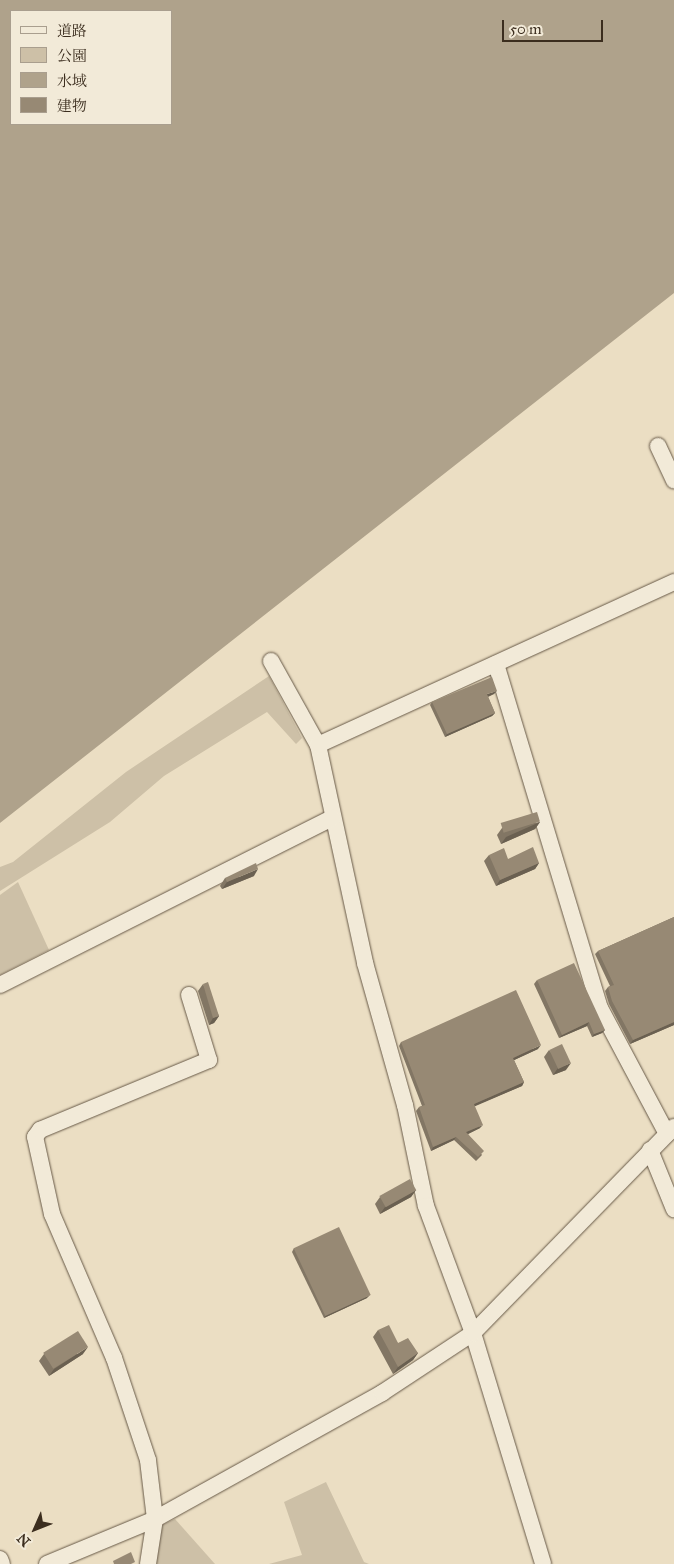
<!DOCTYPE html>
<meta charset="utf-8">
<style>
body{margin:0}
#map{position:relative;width:674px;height:1564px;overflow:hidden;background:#ebdec3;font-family:"IM FELL Great Primer","Noto Serif JP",serif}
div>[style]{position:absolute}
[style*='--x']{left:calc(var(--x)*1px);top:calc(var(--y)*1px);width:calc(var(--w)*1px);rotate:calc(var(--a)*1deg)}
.green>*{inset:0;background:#cdc0a7}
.water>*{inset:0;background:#afa28b}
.roads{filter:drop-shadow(0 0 1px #675947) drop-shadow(0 0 1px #675947)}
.minor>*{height:16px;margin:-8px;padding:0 8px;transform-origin:8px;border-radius:8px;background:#f2ead8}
.wall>*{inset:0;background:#827664}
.shaded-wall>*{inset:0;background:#6a6051}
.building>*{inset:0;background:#978974;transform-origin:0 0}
span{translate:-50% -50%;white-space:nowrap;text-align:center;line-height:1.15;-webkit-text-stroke:5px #f2ead8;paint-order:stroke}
.legend{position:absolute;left:10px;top:10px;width:162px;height:115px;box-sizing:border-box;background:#f2ead8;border:1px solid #a99e8e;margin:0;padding:6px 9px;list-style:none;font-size:15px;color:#3b2d1e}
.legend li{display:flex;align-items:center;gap:10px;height:25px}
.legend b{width:25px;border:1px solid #a99e8e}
.north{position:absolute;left:10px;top:1504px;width:50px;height:50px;-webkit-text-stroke:4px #f2ead8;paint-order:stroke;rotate:226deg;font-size:14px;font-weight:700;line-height:20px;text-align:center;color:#3b2d1e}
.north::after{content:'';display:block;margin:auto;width:18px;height:22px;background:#3b2d1e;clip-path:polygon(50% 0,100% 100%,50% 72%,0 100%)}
.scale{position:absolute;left:502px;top:20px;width:101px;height:22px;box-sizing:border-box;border:2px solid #3b2d1e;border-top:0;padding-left:6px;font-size:15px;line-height:18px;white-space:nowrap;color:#3b2d1e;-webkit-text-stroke:4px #f2ead8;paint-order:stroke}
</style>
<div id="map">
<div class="green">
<i style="clip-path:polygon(269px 676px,302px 738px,296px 744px,267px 712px,164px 776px,110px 822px,0 891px,0 867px,13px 862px,126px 772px)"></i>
<i style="clip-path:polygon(18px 882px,49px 950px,0 975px,0 895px)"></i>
<i style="clip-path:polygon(326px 1482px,364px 1562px,369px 1564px,269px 1564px,302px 1555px,284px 1502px)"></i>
<i style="clip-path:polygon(175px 1519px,215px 1564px,154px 1564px,159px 1526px)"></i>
</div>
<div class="water">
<i style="clip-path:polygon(evenodd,0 0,674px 0,674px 293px,0 823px,0 0,11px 11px,171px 11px,171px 124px,11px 124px,11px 11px)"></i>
</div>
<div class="roads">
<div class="minor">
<i style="--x:658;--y:446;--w:38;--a:65"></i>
<i style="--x:271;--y:661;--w:96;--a:60.8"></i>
<i style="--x:318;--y:745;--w:223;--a:77.8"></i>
<i style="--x:365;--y:963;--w:148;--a:74.3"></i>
<i style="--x:405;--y:1105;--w:103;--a:78.3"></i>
<i style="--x:426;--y:1206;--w:135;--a:69.7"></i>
<i style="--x:473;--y:1333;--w:241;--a:73.1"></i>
<i style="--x:496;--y:664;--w:359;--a:73.2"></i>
<i style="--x:600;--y:1008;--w:143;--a:62"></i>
<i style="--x:318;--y:745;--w:392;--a:-24.6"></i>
<i style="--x:0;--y:985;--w:372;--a:-26.7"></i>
<i style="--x:650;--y:1150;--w:64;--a:67.9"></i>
<i style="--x:0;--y:1559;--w:5;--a:68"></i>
<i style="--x:47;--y:1564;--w:117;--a:-22.6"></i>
<i style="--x:155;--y:1519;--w:260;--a:-29"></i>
<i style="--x:382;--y:1393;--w:109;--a:-33.4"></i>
<i style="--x:473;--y:1333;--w:288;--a:-45.7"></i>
<i style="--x:148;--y:1564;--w:46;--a:-81.2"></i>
<i style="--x:155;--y:1519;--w:59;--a:-96.8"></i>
<i style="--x:148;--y:1460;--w:108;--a:-108.4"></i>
<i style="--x:114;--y:1358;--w:157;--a:-113.3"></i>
<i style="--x:52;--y:1214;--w:79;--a:-102.4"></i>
<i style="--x:35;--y:1137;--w:9;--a:-54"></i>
<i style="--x:40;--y:1130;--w:183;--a:-22.5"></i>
<i style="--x:209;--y:1060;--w:68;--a:-107.1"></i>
</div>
</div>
<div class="wall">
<i style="clip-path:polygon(494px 694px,488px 697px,495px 713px,492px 716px,445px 737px,430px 705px,432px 702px)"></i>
<i style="clip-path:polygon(540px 822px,535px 829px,501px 844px,497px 835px,502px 828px)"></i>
<i style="clip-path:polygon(489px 855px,508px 859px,539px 863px,535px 869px,496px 886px,484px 861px)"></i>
<i style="clip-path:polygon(254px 876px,222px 889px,220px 886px,225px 878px)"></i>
<i style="clip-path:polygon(674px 917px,674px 1025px,630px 1044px,609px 1004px,605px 991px,608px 987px,610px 986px,595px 954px,598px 951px)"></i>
<i style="clip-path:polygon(537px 980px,605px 1030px,602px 1033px,592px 1037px,587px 1026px,559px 1038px,534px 984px)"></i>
<i style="clip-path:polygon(203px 984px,219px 1016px,214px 1023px,209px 1025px,198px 991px)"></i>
<i style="clip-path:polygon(401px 1042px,538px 1049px,514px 1060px,524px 1082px,522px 1086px,474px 1106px,480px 1128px,468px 1134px,482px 1155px,476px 1161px,454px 1140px,431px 1151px,416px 1111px,419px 1107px,422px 1106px,399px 1046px)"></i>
<i style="clip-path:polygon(549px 1050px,566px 1070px,553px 1075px,544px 1057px)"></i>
<i style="clip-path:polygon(416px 1190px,411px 1197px,380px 1214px,375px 1204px,380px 1197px)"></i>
<i style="clip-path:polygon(294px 1248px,367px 1298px,324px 1318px,292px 1252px)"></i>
<i style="clip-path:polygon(378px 1330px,398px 1343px,418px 1353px,413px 1360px,393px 1374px,373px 1337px)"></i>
<i style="clip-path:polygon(44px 1354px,83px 1354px,49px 1376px,39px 1361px)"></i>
</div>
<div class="shaded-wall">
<i style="clip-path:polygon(497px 691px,494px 694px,484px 698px,487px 694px)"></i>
<i style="clip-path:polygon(495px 713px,492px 716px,445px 737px,447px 734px)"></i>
<i style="clip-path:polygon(540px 822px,535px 829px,501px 844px,506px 837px)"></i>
<i style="clip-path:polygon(539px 863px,535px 869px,496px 886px,500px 880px)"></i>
<i style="clip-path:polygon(258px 869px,254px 876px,222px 889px,227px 882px)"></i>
<i style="clip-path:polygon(219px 1016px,214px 1023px,209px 1025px,213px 1018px)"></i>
<i style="clip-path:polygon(589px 1022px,587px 1026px,559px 1038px,562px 1035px)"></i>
<i style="clip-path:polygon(674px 1022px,674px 1025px,630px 1044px,633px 1040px)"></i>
<i style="clip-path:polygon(605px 1030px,602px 1033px,592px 1037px,594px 1034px)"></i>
<i style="clip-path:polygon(541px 1045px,538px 1049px,510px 1062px,513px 1058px)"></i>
<i style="clip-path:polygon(571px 1063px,566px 1070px,553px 1075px,558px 1068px)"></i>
<i style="clip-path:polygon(524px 1082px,522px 1086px,471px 1108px,474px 1104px)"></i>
<i style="clip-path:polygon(483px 1125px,480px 1128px,464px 1136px,466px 1132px)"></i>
<i style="clip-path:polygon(456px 1137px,454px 1140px,431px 1151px,433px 1147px)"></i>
<i style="clip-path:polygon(416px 1190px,411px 1197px,380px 1214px,385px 1207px)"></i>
<i style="clip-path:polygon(370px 1295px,367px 1298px,324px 1318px,326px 1315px)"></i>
<i style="clip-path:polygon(88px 1347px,83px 1354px,49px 1376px,54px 1369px)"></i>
<i style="clip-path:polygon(418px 1353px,413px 1360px,393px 1374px,398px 1367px)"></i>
</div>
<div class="building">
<i style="clip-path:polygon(492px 677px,497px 691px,487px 694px,495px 713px,447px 734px,432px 702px)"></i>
<i style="left:537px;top:812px;width:10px;height:38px;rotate:73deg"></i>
<i style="clip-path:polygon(533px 847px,539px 863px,500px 880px,489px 855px,504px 848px,508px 859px)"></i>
<i style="clip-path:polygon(256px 863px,258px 869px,227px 882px,225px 878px)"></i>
<i style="clip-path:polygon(674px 917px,674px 1022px,633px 1040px,612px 1001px,608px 987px,614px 985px,598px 951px)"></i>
<i style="clip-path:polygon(574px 963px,605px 1030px,594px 1034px,589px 1022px,562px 1035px,537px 980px)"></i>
<i style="clip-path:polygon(208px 982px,219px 1016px,213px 1018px,203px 984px)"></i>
<i style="clip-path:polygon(516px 990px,541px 1045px,513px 1058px,524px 1082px,474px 1104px,483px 1125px,466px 1132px,484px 1151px,478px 1157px,456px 1137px,433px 1147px,419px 1107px,425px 1105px,401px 1042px)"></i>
<i style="left:562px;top:1044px;width:21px;height:14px;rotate:65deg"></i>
<i style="left:410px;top:1179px;width:13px;height:35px;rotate:61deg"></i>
<i style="left:339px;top:1227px;width:75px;height:50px;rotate:65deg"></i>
<i style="clip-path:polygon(389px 1325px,398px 1343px,408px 1338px,418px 1353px,398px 1367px,378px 1330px)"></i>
<i style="left:78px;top:1331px;width:19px;height:41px;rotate:58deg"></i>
<i style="clip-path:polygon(131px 1552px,135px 1562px,131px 1564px,114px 1564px,113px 1561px)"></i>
</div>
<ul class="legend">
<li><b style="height:6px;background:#f2ead8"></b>道路</li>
<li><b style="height:14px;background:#cdc0a7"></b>公園</li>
<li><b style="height:14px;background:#afa28b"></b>水域</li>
<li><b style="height:14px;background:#978974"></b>建物</li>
</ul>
<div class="north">N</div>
<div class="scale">50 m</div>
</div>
